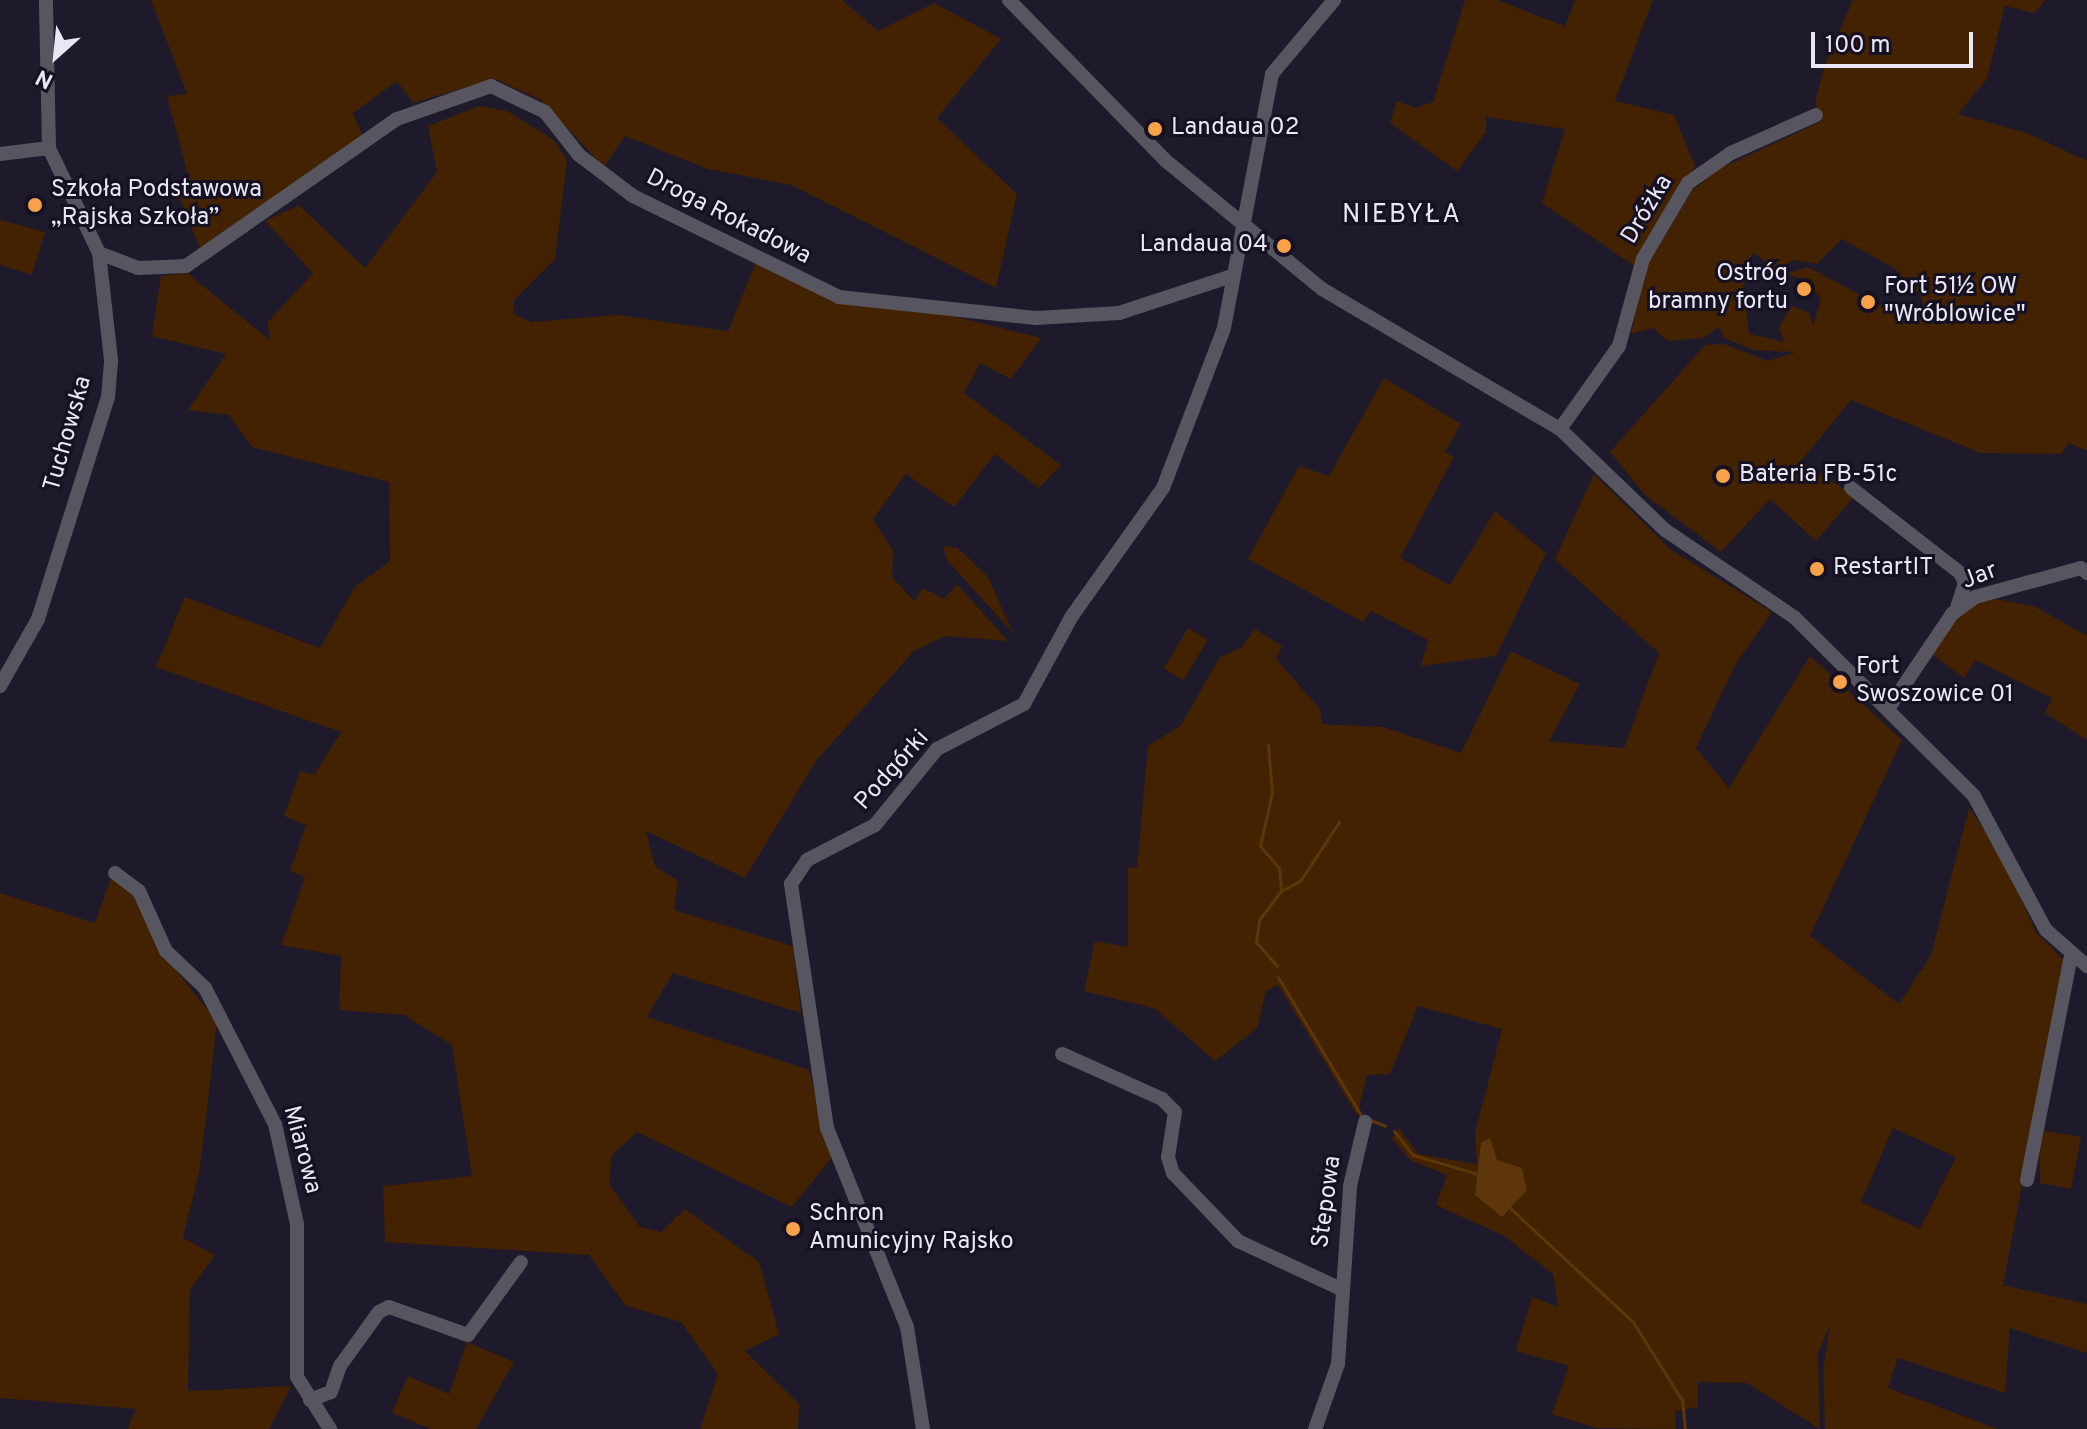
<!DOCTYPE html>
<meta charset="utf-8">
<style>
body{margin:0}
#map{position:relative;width:2087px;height:1429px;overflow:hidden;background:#1e1a2c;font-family:Overpass,sans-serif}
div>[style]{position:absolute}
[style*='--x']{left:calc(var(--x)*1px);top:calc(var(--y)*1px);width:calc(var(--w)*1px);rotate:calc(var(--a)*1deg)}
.green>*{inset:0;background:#422200;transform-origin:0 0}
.water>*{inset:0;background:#5d360a}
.stream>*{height:3px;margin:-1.5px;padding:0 1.5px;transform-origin:1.5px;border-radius:1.5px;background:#5d360a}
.minor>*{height:14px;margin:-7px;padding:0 7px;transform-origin:7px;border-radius:7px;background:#57555f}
.dots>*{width:22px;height:22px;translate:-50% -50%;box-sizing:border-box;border:4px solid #151122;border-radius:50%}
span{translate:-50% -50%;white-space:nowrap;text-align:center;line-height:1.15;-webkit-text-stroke:6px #151122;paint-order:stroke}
.poi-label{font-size:24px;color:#e9e7f4}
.left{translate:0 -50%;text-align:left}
.right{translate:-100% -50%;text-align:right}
.street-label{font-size:24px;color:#e9e7f4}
.neighbourhood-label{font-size:26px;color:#e9e7f4;letter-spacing:2px}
.north{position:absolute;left:16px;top:16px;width:80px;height:80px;-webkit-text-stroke:6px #151122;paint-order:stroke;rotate:207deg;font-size:22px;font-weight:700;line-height:32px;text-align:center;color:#e9e7f4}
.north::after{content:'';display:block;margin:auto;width:28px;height:36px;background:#e9e7f4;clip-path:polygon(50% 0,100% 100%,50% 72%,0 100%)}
.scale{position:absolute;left:1811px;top:32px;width:162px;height:36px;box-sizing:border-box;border:4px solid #e9e7f4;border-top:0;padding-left:10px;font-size:24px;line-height:28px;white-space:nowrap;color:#e9e7f4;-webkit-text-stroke:6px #151122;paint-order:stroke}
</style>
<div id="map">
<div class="green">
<i style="clip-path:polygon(151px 0,842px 0,878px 31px,934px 3px,1001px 39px,937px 118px,1017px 194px,996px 288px,791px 185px,708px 169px,625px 136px,604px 167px,541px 100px,495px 79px,413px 103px,397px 81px,353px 113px,363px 137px,202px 254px,175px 185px,189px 179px,167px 96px,187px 94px)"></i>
<i style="clip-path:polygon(1465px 0,1497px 0,1565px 26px,1575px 0,1653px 0,1615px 101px,1674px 115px,1695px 166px,1637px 268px,1542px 203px,1565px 129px,1486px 117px,1486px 132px,1457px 171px,1390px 123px,1397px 101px,1416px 108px,1433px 102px)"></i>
<i style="clip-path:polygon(evenodd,1853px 0,2046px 0,2034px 13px,2005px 6px,1987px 79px,1958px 114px,2027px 133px,2087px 161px,2087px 451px,2069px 443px,2061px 454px,1980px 453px,1851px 400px,1801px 461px,1855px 496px,1816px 541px,1770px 499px,1721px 552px,1645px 495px,1610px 452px,1705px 345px,1724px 344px,1768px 361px,1796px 352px,1754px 350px,1724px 338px,1719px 327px,1703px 338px,1668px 341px,1653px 328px,1631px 334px,1644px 271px,1692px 191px,1719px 169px,1822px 121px,1815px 103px,1824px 67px,1853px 0,1842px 239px,1894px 268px,1921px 296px,1927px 319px,1917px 316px,1913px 323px,1808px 267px,1785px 274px,1807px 280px,1821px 300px,1813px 325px,1809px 313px,1792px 306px,1779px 327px,1784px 342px,1749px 334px,1743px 286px,1753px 252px,1777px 272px,1793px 260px,1817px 264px,1842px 239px)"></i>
<i style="clip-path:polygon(479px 106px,507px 111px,554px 140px,567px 160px,555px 259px,514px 300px,513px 314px,531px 322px,618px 315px,728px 331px,757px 260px,853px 306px,920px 308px,1041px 338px,1011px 379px,980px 363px,964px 393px,1061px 465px,1039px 488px,995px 454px,954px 507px,906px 474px,873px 519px,893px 551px,892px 577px,914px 601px,923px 588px,944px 599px,957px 584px,1008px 641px,945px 636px,914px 651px,816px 761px,745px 878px,646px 831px,655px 866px,678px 881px,674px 910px,793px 946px,801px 1013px,673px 973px,647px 1017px,809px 1070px,832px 1157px,792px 1207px,637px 1132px,612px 1155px,609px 1184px,640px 1227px,661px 1232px,685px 1209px,759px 1262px,779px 1334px,745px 1351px,799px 1404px,798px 1429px,700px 1429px,718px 1374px,681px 1322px,626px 1306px,589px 1255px,385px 1242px,383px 1186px,472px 1176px,452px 1045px,404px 1015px,339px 1010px,341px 956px,281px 945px,305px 877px,290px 871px,306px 825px,284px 816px,300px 771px,314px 775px,341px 732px,156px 667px,185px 597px,320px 648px,355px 587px,390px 561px,389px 482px,252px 447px,229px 415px,188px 410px,226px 354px,152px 336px,161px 276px,187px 273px,271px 341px,267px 323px,313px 273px,265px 221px,299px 205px,365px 268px,437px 172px,428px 126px)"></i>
<i style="clip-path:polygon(0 220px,45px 232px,32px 275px,0 265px)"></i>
<i style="clip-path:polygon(1384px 378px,1461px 424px,1445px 452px,1454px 457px,1400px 558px,1450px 585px,1495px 511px,1546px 553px,1496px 656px,1421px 666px,1428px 640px,1371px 611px,1363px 622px,1248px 559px,1299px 466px,1329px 476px)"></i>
<i style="clip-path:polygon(evenodd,1594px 474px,1670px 549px,1772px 612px,1735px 665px,1696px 748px,1729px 788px,1810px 656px,1902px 740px,1810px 936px,1899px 1004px,1931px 955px,1969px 808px,2000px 852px,2036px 932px,2065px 961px,2003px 1285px,2087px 1304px,2087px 1353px,2010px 1328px,2005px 1393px,1898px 1358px,1888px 1388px,1998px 1429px,1825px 1429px,1823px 1369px,1830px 1326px,1818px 1353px,1820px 1429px,1747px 1383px,1698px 1382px,1698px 1407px,1675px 1411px,1676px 1429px,1596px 1428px,1552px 1414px,1569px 1366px,1516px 1351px,1532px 1297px,1558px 1307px,1553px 1274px,1504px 1236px,1436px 1205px,1447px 1175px,1410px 1160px,1392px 1138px,1399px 1128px,1418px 1154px,1477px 1164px,1475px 1133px,1502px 1029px,1418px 1006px,1390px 1074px,1367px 1075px,1357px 1115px,1278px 985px,1266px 991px,1257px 1028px,1215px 1061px,1154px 1008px,1084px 991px,1095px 941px,1128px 947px,1128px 867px,1137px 868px,1148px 746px,1181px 725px,1220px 657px,1241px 648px,1255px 629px,1282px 646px,1276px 659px,1320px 709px,1322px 724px,1383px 727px,1461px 753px,1511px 651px,1580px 684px,1549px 741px,1624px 748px,1659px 653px,1555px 559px,1594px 474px,1893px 1128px,1956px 1157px,1920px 1229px,1861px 1202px,1893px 1128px)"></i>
<i style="clip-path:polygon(943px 546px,958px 548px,988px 577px,1013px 633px,947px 560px)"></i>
<i style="clip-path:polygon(1986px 597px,2036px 607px,2087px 636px,2087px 740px,2045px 713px,2052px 698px,1976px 660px,1964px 678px,1929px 652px,1949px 623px)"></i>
<i style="left:1188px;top:628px;width:23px;height:47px;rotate:31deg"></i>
<i style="clip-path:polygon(111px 878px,131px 891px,160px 950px,217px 1022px,200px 1168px,183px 1238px,215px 1255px,190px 1290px,188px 1391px,291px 1386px,269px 1429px,127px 1429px,136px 1409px,0 1398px,0 893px,95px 923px)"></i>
<i style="clip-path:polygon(2039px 1130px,2081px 1137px,2071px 1189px,2040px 1183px)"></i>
<i style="clip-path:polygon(467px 1342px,514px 1362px,476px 1429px,432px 1429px,392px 1413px,408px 1376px,449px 1394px)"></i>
</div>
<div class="water">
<i style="clip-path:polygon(1490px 1138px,1497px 1160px,1522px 1168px,1527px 1190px,1502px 1217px,1475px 1195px,1481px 1143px)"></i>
</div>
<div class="stream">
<i style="--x:1268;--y:745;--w:48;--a:85.2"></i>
<i style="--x:1272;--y:793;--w:54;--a:102.8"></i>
<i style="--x:1260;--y:846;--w:29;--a:49"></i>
<i style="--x:1279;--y:868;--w:22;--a:85"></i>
<i style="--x:1277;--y:966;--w:32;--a:-131"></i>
<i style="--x:1256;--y:942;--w:22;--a:-82"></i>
<i style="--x:1259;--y:920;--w:36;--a:-53"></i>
<i style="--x:1281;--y:891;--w:21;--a:-28"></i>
<i style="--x:1300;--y:881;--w:71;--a:-56.5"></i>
<i style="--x:1278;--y:977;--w:161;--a:59"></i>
<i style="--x:1371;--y:1120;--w:15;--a:23"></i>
<i style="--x:1394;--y:1131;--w:31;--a:52"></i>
<i style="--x:1413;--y:1155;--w:68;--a:16.3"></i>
<i style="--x:1510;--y:1208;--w:168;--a:42.8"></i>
<i style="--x:1633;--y:1322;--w:92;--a:57.9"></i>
<i style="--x:1682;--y:1400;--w:29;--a:84"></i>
</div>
<div class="minor">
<i style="--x:1009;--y:0;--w:223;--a:45.7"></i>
<i style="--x:1165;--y:160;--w:203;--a:39.4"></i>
<i style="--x:1322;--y:289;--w:276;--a:30.5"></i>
<i style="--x:1560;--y:429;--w:146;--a:43.9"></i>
<i style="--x:1665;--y:530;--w:156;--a:34"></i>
<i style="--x:1794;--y:617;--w:254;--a:44.8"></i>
<i style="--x:1974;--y:796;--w:152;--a:61.8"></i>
<i style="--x:2046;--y:930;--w:55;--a:41.3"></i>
<i style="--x:0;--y:154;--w:49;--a:-7"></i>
<i style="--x:99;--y:253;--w:42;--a:21"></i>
<i style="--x:138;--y:268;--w:48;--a:-2.4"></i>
<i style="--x:186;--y:266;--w:257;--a:-34.9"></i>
<i style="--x:397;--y:119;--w:100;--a:-19.3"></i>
<i style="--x:491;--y:86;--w:60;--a:25.7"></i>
<i style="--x:545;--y:112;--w:55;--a:51.7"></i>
<i style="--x:579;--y:155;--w:68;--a:37.2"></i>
<i style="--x:633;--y:196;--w:229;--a:26.1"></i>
<i style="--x:839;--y:297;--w:198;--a:6.1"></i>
<i style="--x:1036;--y:318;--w:83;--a:-3.4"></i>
<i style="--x:1119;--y:313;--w:116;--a:-18.1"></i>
<i style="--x:1560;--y:429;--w:102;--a:-54.6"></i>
<i style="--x:1619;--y:346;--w:90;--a:-74.6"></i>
<i style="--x:1643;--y:259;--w:88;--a:-59.4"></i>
<i style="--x:1688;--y:183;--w:52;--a:-34.9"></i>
<i style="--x:1731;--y:153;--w:93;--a:-24.1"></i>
<i style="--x:1851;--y:488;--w:138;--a:37.9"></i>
<i style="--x:1960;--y:573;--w:11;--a:63"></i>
<i style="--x:1965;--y:583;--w:25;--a:108"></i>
<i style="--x:0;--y:686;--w:77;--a:-60.4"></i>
<i style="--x:38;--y:619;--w:233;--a:-72.5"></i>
<i style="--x:108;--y:397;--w:37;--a:-85"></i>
<i style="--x:111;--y:360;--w:108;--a:-96.4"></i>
<i style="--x:99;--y:253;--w:116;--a:-115.5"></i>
<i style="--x:49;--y:148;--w:148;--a:-91.2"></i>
<i style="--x:1888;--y:709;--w:115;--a:-56"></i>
<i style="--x:1952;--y:614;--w:29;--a:-36"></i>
<i style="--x:1975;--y:597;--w:110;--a:-15.3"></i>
<i style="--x:2081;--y:568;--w:8;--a:40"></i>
<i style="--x:115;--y:873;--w:30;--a:37"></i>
<i style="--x:139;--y:891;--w:66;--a:65.8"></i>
<i style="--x:166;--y:951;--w:54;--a:43.5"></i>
<i style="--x:205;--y:988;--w:153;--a:62.8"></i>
<i style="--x:275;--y:1124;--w:102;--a:77.6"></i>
<i style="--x:297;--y:1224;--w:153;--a:90"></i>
<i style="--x:297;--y:1377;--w:62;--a:57.6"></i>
<i style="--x:1062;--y:1054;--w:110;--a:24.2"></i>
<i style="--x:1162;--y:1099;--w:18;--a:45"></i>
<i style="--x:1175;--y:1112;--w:46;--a:98.8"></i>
<i style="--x:1168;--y:1157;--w:17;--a:73"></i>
<i style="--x:1173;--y:1173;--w:94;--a:46.3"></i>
<i style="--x:1238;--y:1241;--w:111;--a:25"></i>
<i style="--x:2027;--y:1180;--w:228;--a:-78.9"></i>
<i style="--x:310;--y:1400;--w:22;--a:-21"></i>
<i style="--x:331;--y:1392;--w:28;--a:-71"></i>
<i style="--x:340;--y:1366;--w:67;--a:-54.2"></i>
<i style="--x:379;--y:1312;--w:11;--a:-27"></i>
<i style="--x:389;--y:1307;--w:84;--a:19.5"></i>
<i style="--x:468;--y:1335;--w:90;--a:-54"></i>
<i style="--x:923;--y:1429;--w:103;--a:-98.9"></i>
<i style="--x:907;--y:1327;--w:214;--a:-111.9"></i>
<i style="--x:827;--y:1128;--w:247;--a:-98.4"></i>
<i style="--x:791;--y:884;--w:29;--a:-56"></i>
<i style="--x:807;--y:860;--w:76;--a:-27.2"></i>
<i style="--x:875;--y:825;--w:98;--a:-50.8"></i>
<i style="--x:937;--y:749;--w:98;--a:-27.3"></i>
<i style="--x:1024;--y:704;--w:100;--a:-61.4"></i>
<i style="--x:1072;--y:616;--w:157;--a:-54.6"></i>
<i style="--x:1163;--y:488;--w:171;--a:-69.1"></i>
<i style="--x:1224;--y:328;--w:258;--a:-79.3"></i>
<i style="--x:1272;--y:74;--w:97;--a:-50"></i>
<i style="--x:1315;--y:1429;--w:69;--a:-70.5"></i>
<i style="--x:1338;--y:1364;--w:178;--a:-86.1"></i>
<i style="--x:1350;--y:1186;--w:66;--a:-76.8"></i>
</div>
<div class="dots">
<i style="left:1155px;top:129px;background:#f7a149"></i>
<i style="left:35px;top:205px;background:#f7a149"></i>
<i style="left:1284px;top:246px;background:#f7a149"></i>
<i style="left:1804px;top:289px;background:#f7a149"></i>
<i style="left:1868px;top:302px;background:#f7a149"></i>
<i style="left:1723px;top:476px;background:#f7a149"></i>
<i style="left:1817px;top:569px;background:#f7a149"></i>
<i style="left:1840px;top:682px;background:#f7a149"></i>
<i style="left:793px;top:1229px;background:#f7a149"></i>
</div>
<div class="poi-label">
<span class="left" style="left:1171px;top:129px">Landaua 02</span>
<span class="left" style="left:51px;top:205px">Szkoła Podstawowa<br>„Rajska Szkoła”</span>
<span class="right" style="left:1268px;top:246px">Landaua 04</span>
<span class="right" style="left:1788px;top:289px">Ostróg<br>bramny fortu</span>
<span class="left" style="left:1884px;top:302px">Fort 51½ OW<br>"Wróblowice"</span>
<span class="left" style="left:1739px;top:476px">Bateria FB-51c</span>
<span class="left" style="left:1833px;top:569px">RestartIT</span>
<span class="left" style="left:1856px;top:682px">Fort<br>Swoszowice 01</span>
<span class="left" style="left:809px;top:1229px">Schron<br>Amunicyjny Rajsko</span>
</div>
<div class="street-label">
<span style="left:1648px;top:210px;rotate:-59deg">Dróżka</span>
<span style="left:728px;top:218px;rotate:27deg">Droga Rokadowa</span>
<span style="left:69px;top:434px;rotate:-74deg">Tuchowska</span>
<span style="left:1980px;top:577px;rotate:-21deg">Jar</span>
<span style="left:893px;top:771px;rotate:-48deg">Podgórki</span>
<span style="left:301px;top:1150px;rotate:75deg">Miarowa</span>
<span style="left:1328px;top:1202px;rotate:-82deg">Stepowa</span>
</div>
<div class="neighbourhood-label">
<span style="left:1402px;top:216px">NIEBYŁA</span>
</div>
<div class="north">N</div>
<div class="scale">100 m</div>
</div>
